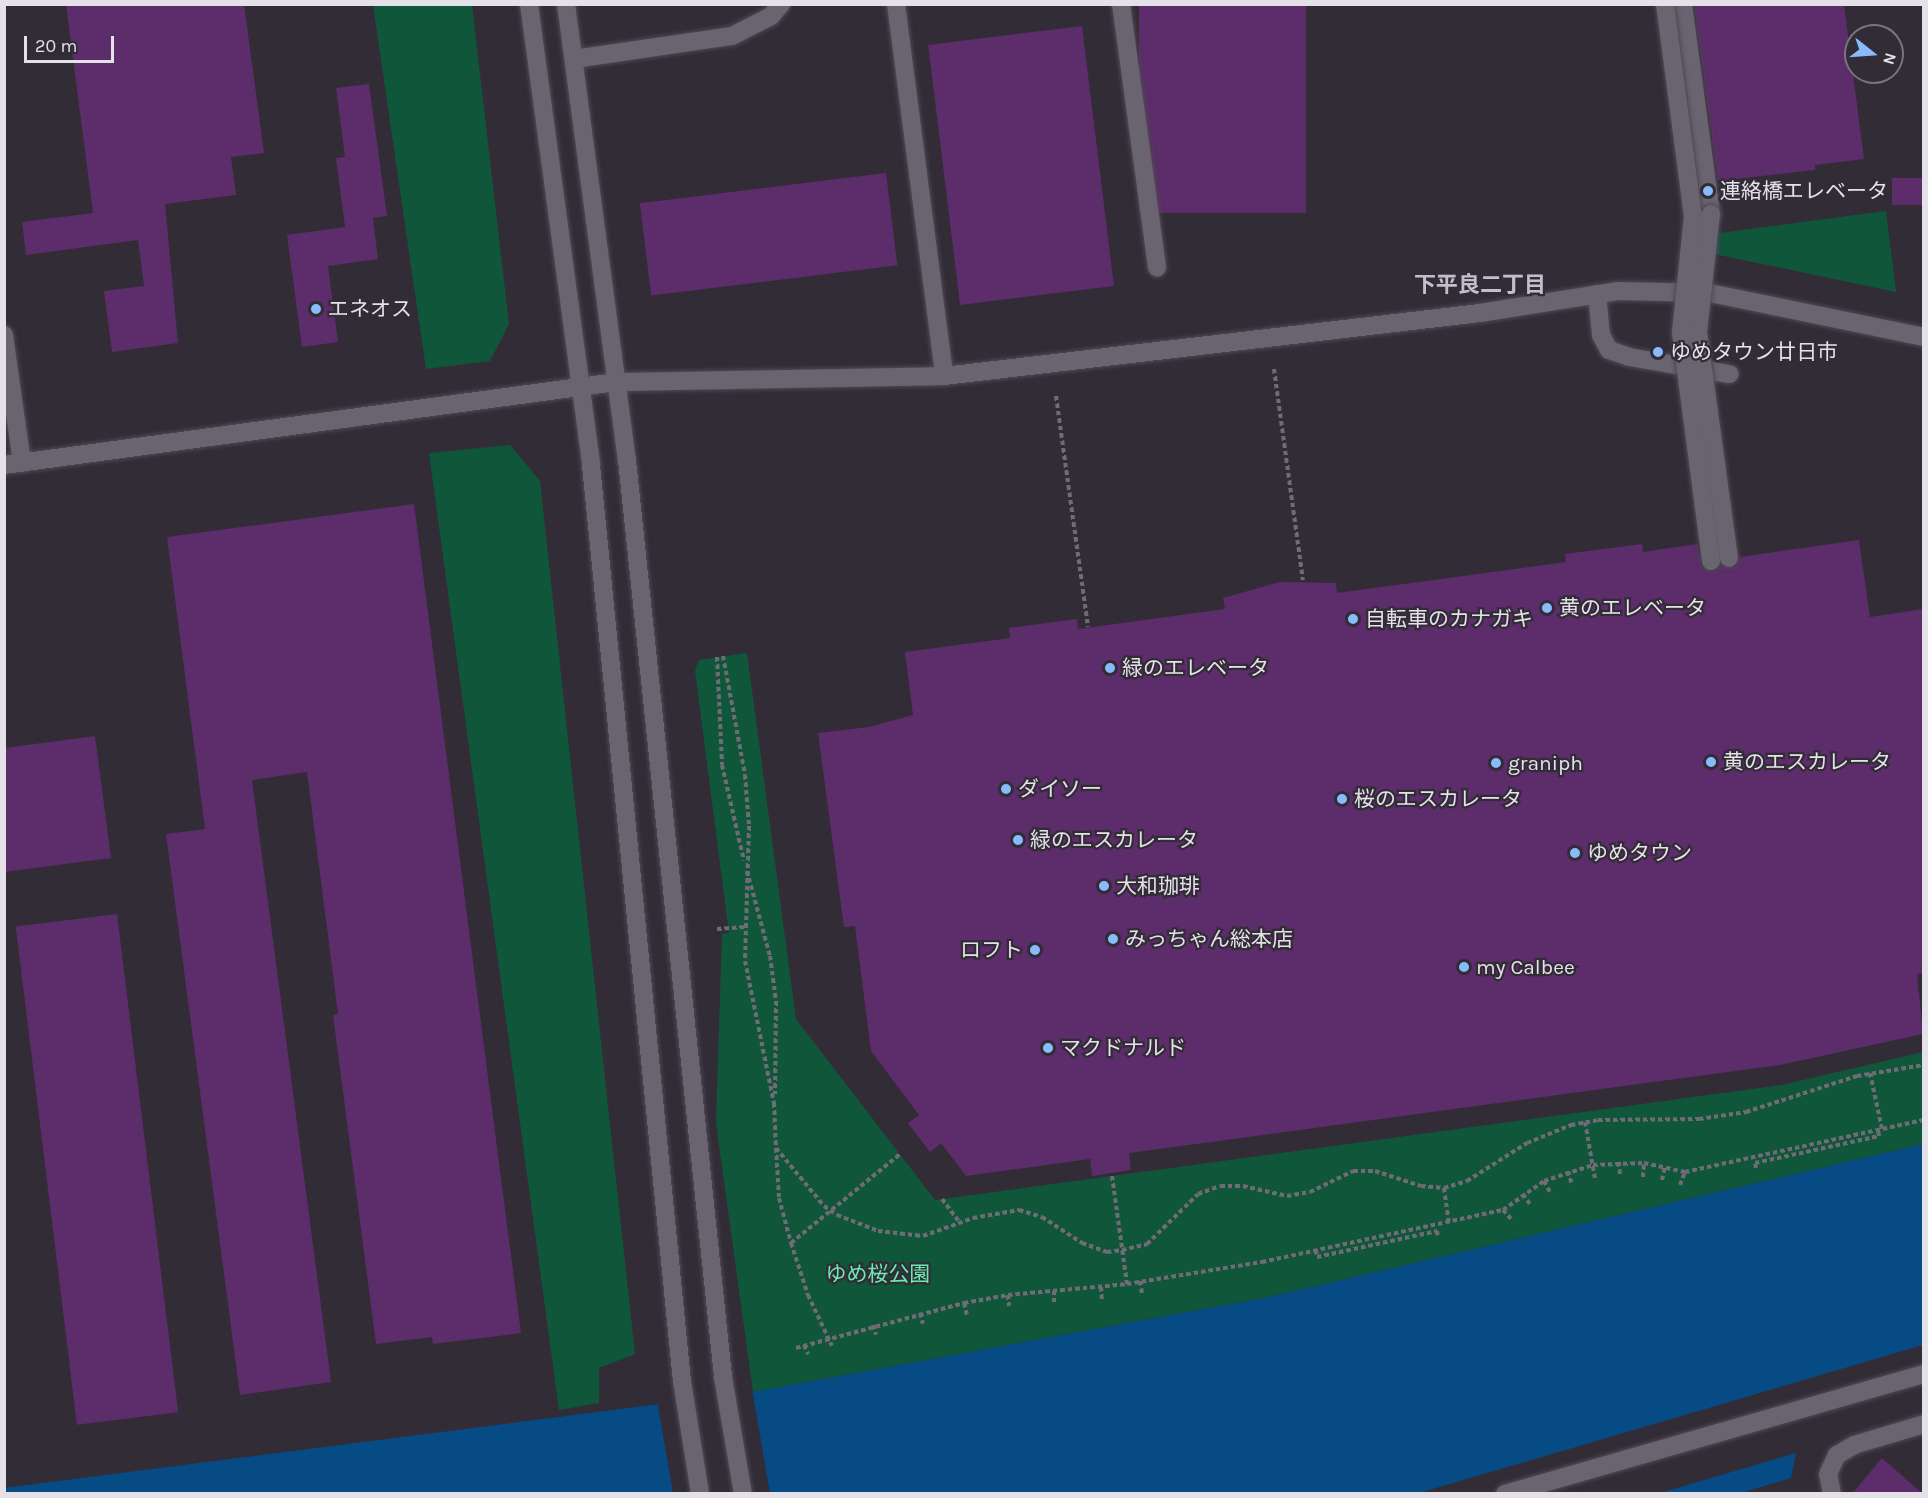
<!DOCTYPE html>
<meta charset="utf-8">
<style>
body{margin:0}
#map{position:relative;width:1928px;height:1498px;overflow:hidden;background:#322c37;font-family:Karla,"Noto Sans JP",sans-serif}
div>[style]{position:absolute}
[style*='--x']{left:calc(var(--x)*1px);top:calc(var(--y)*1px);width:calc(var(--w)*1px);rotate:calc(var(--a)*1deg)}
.green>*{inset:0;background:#10563b}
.water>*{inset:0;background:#074b84}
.pier>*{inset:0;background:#322c37}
.building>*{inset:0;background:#5d2c6a;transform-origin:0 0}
.path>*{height:4px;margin-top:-2px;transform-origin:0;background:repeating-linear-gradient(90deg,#716b75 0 4.5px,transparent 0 7.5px)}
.roads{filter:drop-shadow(0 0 2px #4f4953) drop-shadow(0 0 2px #4f4953)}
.minor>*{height:18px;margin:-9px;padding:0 9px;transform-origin:9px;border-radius:9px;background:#6a6370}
.bridges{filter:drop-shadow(0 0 2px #4f4953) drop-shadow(0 0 2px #4f4953)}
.minor-bridge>*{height:18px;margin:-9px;padding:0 9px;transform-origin:9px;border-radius:9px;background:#6a6370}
.dots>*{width:16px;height:16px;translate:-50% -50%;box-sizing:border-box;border:3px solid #322c37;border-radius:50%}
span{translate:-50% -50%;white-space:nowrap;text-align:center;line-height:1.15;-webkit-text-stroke:4.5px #322c37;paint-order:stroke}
.poi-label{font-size:21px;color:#e5e1e8}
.left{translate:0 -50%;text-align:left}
.right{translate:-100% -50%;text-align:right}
.park-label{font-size:21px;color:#69ebb0}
.neighbourhood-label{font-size:22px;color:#c5bdcb;font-weight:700}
.frame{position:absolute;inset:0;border:6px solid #e5e1e8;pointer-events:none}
.north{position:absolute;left:1844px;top:24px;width:60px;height:60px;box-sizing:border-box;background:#322c37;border:2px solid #7a747e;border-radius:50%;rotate:107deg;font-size:16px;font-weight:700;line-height:24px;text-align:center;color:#e5e1e8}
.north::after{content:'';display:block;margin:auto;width:21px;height:27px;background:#89bafc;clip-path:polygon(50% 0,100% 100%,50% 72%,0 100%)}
.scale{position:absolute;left:24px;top:36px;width:90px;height:27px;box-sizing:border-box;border:3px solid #e5e1e8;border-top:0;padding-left:8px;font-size:18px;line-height:21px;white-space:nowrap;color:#e5e1e8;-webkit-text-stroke:4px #322c37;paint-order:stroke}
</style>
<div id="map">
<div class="green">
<i style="clip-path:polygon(373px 5px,472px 5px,509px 324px,490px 361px,426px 369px)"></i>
<i style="clip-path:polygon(1886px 211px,1896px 292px,1714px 254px,1712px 234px)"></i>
<i style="clip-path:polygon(510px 445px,540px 481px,635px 1354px,599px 1368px,599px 1403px,559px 1410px,429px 453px)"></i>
<i style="clip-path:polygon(747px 653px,796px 1019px,935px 1200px,1782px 1085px,1923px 1052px,1923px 1144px,1269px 1297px,753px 1392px,716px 1123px,722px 934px,729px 933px,695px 671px,699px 660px)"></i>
</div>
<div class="water">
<i style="clip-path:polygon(1923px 1144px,1923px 1345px,1419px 1493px,5px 1494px,4px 1488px,753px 1392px,1269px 1297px)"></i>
<i style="clip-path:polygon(1796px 1453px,1791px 1478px,1741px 1493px,1660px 1493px)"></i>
</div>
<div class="pier">
<i style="clip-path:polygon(752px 1389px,770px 1493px,673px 1493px,657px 1401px)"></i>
</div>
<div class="building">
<i style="clip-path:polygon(66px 4px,244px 4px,264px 153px,231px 157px,236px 195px,165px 204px,178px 343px,112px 352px,104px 291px,144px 286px,138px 240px,26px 255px,22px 222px,93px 213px)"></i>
<i style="left:1139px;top:4px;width:167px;height:209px"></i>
<i style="clip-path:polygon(1694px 4px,1844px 4px,1864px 159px,1815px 165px,1815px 170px,1718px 181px)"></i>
<i style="left:1082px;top:26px;width:262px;height:155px;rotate:83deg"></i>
<i style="clip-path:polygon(369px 84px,387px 216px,373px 218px,378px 259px,328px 266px,338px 342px,302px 347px,287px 235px,345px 227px,336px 158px,345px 157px,336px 88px)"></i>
<i style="left:886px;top:173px;width:93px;height:248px;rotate:83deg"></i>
<i style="left:1923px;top:178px;width:27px;height:31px;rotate:90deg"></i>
<i style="clip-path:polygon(414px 504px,521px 1333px,433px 1344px,432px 1337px,376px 1344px,333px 1015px,338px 1014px,307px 772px,252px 780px,331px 1382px,240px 1395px,166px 834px,205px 829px,167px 537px)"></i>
<i style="clip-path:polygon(1859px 540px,1870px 617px,1923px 609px,1923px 973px,1917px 974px,1923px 1034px,1780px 1065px,1129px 1153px,1131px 1170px,1092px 1176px,1090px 1159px,966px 1176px,941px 1143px,930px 1152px,908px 1123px,919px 1115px,871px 1051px,855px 926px,844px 927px,818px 733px,869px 727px,913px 715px,905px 652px,1010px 638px,1009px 628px,1077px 619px,1078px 629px,1225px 609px,1223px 598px,1280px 582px,1336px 583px,1337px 593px,1566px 562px,1565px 554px,1642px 544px,1643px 552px,1697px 544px,1702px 567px,1712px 572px,1721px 566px,1735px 567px,1740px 557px)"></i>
<i style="clip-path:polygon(95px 736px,111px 858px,4px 872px,4px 748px)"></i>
<i style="left:117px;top:914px;width:502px;height:102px;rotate:83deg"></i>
<i style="clip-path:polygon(1882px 1458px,1923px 1494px,1852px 1494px)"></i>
</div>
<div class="path">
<i style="--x:1274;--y:369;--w:213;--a:82.2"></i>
<i style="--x:1056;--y:396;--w:233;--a:82.1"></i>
<i style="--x:723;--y:656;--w:121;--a:79.5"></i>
<i style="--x:745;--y:775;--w:51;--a:85.5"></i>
<i style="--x:749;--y:826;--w:135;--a:91.7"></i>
<i style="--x:745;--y:961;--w:145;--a:78.5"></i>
<i style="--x:774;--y:1103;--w:45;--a:87.5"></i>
<i style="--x:776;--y:1148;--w:75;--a:50.4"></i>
<i style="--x:824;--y:1206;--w:16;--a:35"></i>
<i style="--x:837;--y:1215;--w:44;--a:21.3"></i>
<i style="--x:878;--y:1231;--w:45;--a:6.3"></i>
<i style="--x:923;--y:1236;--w:53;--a:-19.8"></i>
<i style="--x:973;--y:1218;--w:47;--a:-9.9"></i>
<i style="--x:1019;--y:1210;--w:24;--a:17"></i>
<i style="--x:1042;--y:1217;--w:48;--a:33"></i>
<i style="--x:1082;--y:1243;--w:27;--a:20"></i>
<i style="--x:1107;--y:1252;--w:15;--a:-8"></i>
<i style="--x:1122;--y:1250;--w:26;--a:-13"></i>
<i style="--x:1147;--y:1244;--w:71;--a:-44.4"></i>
<i style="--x:1198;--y:1194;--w:23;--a:-20"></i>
<i style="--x:1220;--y:1186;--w:23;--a:0"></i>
<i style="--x:1243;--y:1186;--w:45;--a:12.8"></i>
<i style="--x:1287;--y:1196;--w:23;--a:-10"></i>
<i style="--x:1310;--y:1192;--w:48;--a:-26"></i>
<i style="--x:1353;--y:1171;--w:22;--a:0"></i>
<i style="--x:1375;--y:1171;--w:48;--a:18.1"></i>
<i style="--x:1421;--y:1186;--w:23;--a:5"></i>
<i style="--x:1444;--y:1188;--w:24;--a:-17"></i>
<i style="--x:1467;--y:1181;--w:71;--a:-32.3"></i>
<i style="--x:1527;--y:1143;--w:48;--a:-22.2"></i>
<i style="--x:1571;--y:1125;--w:27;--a:-10"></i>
<i style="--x:1598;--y:1120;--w:101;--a:-0.6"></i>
<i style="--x:1699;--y:1119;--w:48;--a:-8.5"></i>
<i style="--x:1746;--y:1112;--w:117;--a:-18"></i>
<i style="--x:1857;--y:1076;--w:68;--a:-9.3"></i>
<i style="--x:717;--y:657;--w:108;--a:87.3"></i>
<i style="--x:722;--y:765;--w:98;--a:77.1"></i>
<i style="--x:747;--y:871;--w:88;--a:74.9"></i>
<i style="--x:770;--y:956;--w:45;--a:82.4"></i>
<i style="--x:776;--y:1001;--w:93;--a:90.6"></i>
<i style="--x:717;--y:929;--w:28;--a:-4"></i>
<i style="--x:1870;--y:1073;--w:57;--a:77.9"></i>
<i style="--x:1585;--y:1122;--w:58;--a:80"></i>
<i style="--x:776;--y:1148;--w:50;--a:86.6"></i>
<i style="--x:779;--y:1198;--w:47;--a:75.1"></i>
<i style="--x:791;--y:1243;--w:55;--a:71.9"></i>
<i style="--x:808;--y:1295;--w:56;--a:64.8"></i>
<i style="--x:1619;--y:1162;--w:14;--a:86"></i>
<i style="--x:1756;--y:1168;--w:5;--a:-101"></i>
<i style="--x:1755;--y:1163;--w:127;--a:-12.3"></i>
<i style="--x:1879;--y:1136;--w:6;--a:-99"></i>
<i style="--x:1568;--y:1171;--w:15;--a:74"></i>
<i style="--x:1112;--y:1176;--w:109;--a:82.1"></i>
<i style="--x:1643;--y:1177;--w:14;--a:-86"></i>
<i style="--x:1662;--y:1180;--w:14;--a:-78"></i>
<i style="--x:1544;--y:1181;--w:15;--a:62"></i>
<i style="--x:1680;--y:1185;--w:14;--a:-69"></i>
<i style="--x:1444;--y:1188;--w:34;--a:82"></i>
<i style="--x:1523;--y:1194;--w:14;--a:56"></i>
<i style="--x:942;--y:1199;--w:30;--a:53"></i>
<i style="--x:1503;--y:1210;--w:15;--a:48"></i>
<i style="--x:791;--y:1243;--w:141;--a:-39.2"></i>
<i style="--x:1316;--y:1250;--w:7;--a:82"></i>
<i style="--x:1317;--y:1257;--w:123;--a:-12.2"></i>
<i style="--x:1437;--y:1231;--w:6;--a:81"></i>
<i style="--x:1140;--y:1281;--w:12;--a:81"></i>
<i style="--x:1101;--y:1287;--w:13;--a:86"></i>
<i style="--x:1054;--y:1291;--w:11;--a:90"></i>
<i style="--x:1008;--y:1295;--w:11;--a:85"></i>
<i style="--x:964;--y:1303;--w:12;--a:76"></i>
<i style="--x:920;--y:1313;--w:11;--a:75"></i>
<i style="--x:873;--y:1325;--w:10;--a:73"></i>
<i style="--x:804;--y:1345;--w:10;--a:66"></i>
<i style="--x:796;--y:1348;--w:174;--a:-15"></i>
<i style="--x:964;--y:1303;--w:45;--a:-10.3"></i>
<i style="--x:1008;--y:1295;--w:120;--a:-5.3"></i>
<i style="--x:1127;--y:1284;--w:137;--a:-9.3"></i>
<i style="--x:1262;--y:1262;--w:247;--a:-12.2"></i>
<i style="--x:1503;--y:1210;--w:50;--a:-35.3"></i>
<i style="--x:1544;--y:1181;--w:52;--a:-18.1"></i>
<i style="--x:1593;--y:1165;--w:51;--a:-2.2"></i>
<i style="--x:1644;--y:1163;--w:42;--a:12.4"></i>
<i style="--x:1685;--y:1172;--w:245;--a:-12.3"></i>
</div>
<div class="roads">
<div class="minor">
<i style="--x:529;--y:4;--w:465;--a:82.3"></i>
<i style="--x:591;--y:465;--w:921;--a:84.33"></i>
<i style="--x:682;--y:1381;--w:114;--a:80.9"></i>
<i style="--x:566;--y:4;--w:460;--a:82.4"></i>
<i style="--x:627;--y:460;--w:922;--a:84.02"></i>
<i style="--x:723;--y:1377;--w:119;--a:80.3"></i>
<i style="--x:896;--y:4;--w:375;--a:82.6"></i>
<i style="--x:1121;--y:4;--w:266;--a:82.2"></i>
<i style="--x:1683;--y:4;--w:212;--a:82.4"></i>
<i style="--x:574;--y:59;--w:160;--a:-8.3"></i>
<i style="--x:732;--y:36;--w:44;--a:-27.1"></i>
<i style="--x:771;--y:16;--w:16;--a:-50"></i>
<i style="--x:1597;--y:294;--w:41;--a:84.4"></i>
<i style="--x:1601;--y:335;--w:17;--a:62"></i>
<i style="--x:1609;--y:350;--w:21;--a:19"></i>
<i style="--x:1629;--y:357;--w:102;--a:9.6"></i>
<i style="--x:4;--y:335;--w:129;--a:82"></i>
<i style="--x:4;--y:465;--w:618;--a:-7.72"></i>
<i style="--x:616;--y:382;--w:328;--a:-1"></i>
<i style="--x:944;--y:376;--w:540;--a:-6.7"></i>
<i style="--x:1480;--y:313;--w:139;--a:-9.1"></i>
<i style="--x:1617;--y:291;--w:93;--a:1.2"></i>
<i style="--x:1710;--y:293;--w:218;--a:11.6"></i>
<i style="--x:1505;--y:1494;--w:436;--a:-16"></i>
<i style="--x:1832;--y:1494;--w:20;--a:-101"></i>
<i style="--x:1828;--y:1474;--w:21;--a:-65"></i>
<i style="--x:1837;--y:1455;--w:20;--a:-30"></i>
<i style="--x:1854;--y:1445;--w:73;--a:-16.7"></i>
</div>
</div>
<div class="bridges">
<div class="minor-bridge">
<i style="--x:1665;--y:4;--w:214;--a:82.5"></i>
<i style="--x:1693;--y:216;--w:118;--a:95.9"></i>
<i style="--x:1681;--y:333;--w:230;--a:82.5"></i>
<i style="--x:1711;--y:214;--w:119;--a:96.3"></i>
<i style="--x:1698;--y:332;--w:228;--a:82.2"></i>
</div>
</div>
<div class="dots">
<i style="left:1708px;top:191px;background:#89bafc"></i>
<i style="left:316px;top:309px;background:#89bafc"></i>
<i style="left:1658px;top:352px;background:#89bafc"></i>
<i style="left:1547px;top:608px;background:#89bafc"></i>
<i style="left:1353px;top:619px;background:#89bafc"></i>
<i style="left:1110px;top:668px;background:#89bafc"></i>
<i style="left:1711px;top:762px;background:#89bafc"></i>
<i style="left:1496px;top:763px;background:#89bafc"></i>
<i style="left:1006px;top:789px;background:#89bafc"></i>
<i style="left:1342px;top:799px;background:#89bafc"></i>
<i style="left:1018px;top:840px;background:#89bafc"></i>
<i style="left:1575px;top:853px;background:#89bafc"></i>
<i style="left:1104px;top:886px;background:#89bafc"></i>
<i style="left:1113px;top:939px;background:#89bafc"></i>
<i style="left:1035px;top:950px;background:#89bafc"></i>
<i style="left:1464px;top:967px;background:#89bafc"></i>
<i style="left:1048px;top:1048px;background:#89bafc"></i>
</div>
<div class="poi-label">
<span class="left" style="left:1720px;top:191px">連絡橋エレベータ</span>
<span class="left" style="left:328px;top:309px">エネオス</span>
<span class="left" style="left:1670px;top:352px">ゆめタウン廿日市</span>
<span class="left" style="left:1559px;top:608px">黄のエレベータ</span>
<span class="left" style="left:1365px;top:619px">自転車のカナガキ</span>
<span class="left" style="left:1122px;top:668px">緑のエレベータ</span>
<span class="left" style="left:1723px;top:762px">黄のエスカレータ</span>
<span class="left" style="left:1508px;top:763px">graniph</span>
<span class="left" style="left:1018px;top:789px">ダイソー</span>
<span class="left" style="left:1354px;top:799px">桜のエスカレータ</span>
<span class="left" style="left:1030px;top:840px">緑のエスカレータ</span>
<span class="left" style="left:1587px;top:853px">ゆめタウン</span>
<span class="left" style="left:1116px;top:886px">大和珈琲</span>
<span class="left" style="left:1125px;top:939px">みっちゃん総本店</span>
<span class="right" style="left:1023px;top:950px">ロフト</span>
<span class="left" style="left:1476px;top:967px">my Calbee</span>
<span class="left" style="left:1060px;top:1048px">マクドナルド</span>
</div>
<div class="park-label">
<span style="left:878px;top:1274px">ゆめ桜公園</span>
</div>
<div class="neighbourhood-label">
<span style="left:1480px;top:286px">下平良二丁目</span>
</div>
<div class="frame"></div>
<div class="north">N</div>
<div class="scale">20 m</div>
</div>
